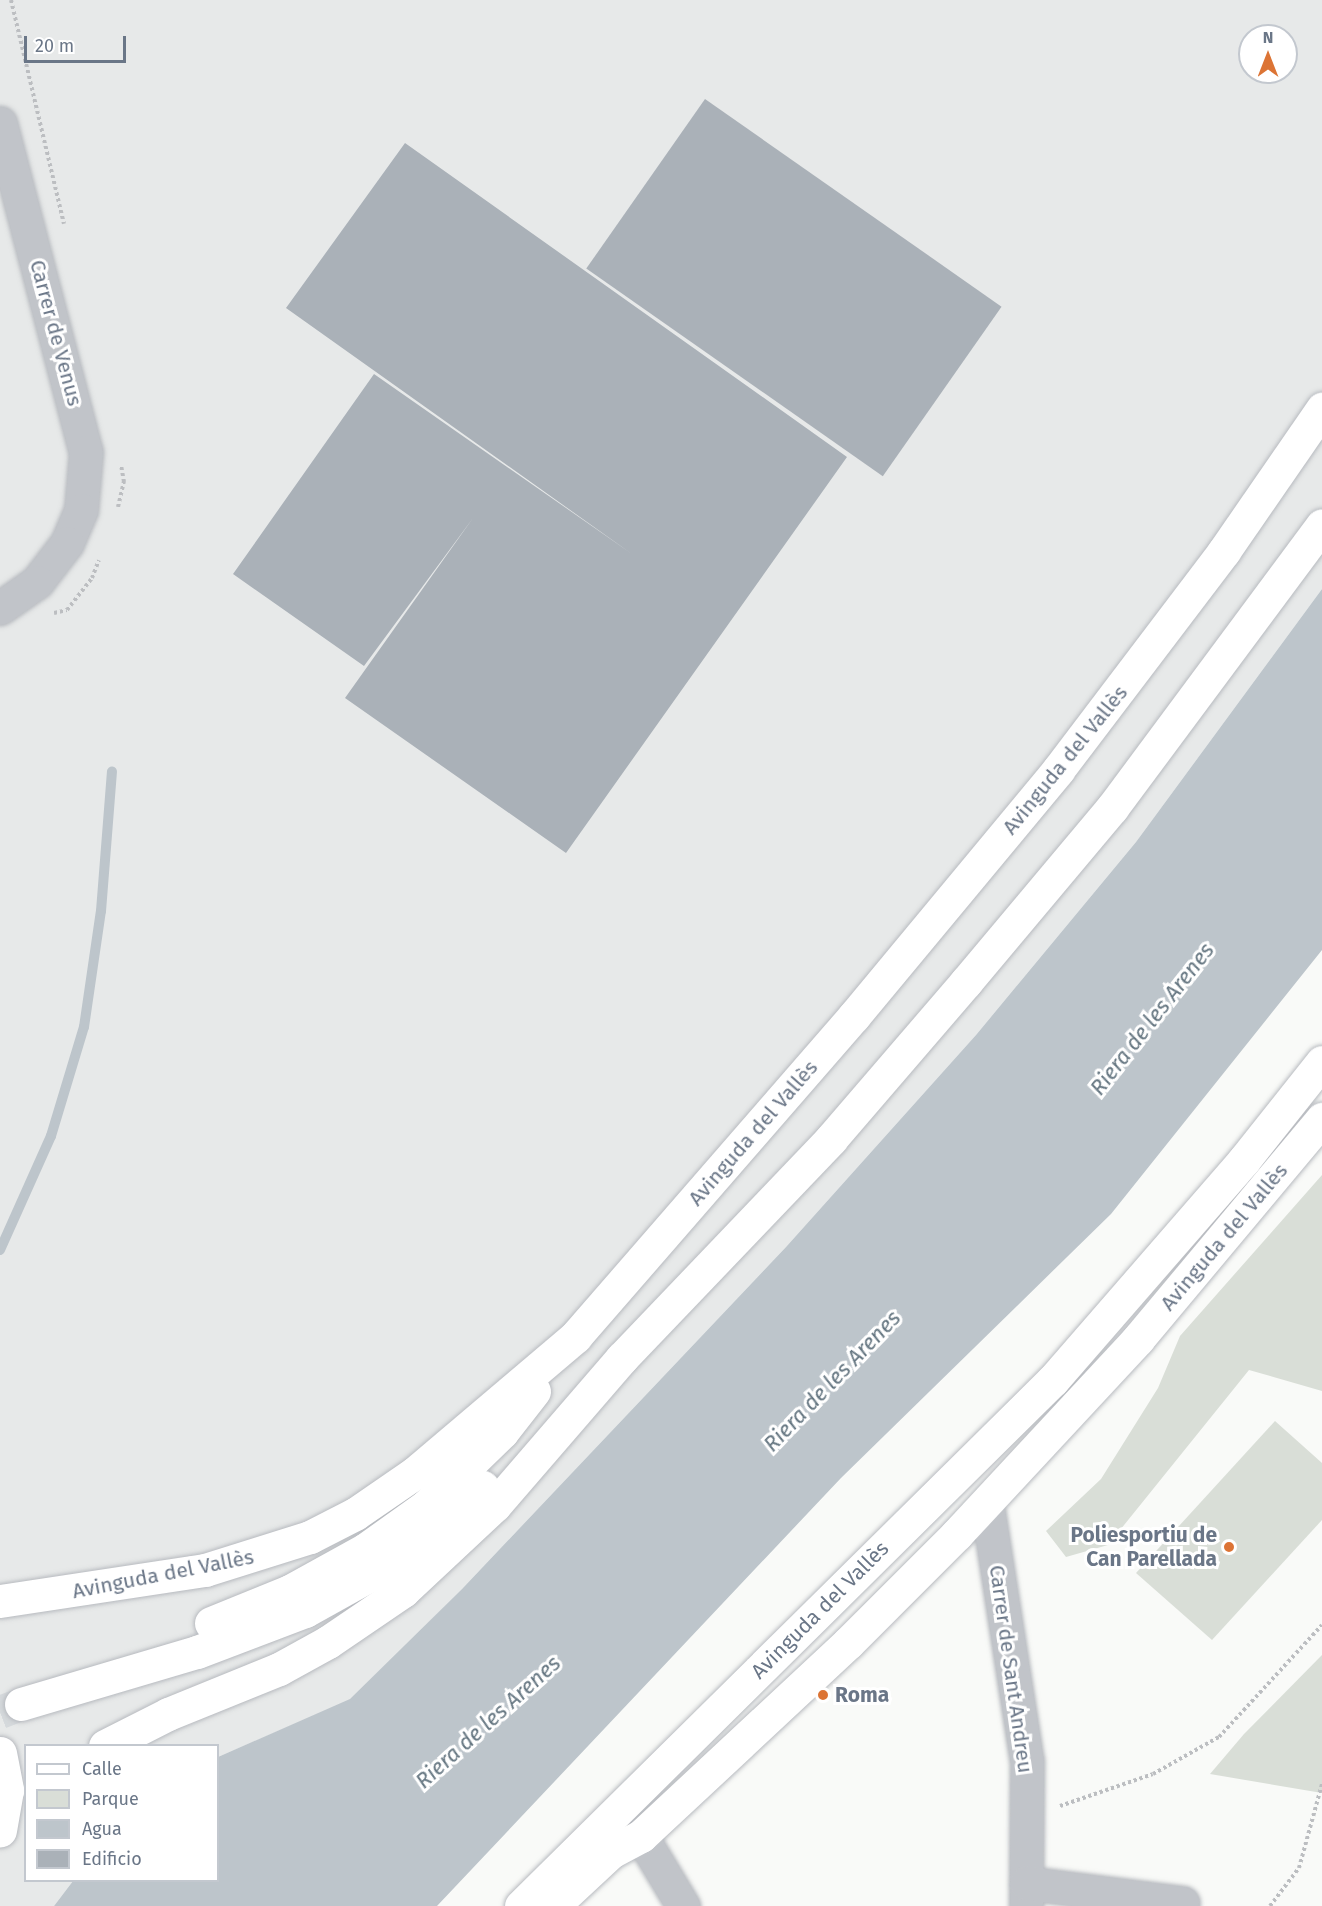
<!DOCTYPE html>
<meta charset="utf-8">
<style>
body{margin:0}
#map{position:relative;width:1322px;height:1906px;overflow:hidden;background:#f9faf8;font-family:"Fira Sans",sans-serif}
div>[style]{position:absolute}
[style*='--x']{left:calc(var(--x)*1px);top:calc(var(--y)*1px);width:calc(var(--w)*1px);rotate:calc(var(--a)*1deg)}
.built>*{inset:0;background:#e7e9e9}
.green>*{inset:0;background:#d9ded7}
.water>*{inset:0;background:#bdc5cb}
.stream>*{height:10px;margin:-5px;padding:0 5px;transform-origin:5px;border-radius:5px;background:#bdc5cb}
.building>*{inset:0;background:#aab1b8;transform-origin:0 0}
.major-tunnel>*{height:33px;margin-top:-16.5px;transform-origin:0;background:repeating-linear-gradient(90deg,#d5d9dc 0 33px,transparent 0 49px)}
.path>*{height:4px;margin-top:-2px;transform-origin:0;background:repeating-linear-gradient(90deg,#bcbec1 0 3px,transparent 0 6px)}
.roads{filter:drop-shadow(0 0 2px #b7babf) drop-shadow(0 0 2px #b7babf)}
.minor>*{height:33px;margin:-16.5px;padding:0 16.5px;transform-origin:16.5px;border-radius:16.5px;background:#c1c4c9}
.major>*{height:33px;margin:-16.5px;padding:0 16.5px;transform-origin:16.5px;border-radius:16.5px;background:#fff}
.dots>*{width:16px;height:16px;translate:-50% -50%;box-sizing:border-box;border:3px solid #fff;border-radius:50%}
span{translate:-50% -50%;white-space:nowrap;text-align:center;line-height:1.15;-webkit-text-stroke:6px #fff;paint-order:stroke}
.street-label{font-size:21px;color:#6a7687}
.poi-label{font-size:21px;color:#6a7687;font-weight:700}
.right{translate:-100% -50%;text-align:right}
.left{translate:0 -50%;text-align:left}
.water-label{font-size:22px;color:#667782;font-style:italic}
.legend{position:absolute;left:24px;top:1744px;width:195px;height:138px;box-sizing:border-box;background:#fff;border:2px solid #c3c8cf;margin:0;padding:8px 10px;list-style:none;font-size:18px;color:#6a7687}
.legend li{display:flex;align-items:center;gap:12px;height:30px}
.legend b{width:30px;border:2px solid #c3c8cf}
.north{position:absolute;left:1238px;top:24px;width:60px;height:60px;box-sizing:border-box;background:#fff;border:2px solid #c3c8cf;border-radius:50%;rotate:0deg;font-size:16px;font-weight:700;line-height:24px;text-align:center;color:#6a7687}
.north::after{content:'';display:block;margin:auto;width:21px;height:27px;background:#dc7435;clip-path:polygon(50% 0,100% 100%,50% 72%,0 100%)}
.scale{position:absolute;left:24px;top:36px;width:102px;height:27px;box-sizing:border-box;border:3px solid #6a7687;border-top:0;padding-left:8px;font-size:18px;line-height:21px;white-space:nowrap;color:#6a7687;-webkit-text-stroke:4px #fff;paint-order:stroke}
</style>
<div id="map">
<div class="built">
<i style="clip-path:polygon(evenodd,0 0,1322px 0,1322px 589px,1136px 842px,976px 1035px,786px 1247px,462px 1589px,350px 1700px,218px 1757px,218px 1746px,26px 1746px,26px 1880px,73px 1881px,54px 1906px,0 1906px,0 0,1250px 36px,1286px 36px,1286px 72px,1250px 72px,1250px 36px)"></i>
</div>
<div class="green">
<i style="clip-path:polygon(1322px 1175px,1322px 1391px,1249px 1370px,1108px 1545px,1066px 1557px,1046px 1531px,1101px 1479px,1158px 1388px,1180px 1336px)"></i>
<i style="clip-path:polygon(1275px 1421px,1322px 1463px,1322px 1520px,1212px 1640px,1136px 1573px)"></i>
<i style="clip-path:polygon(1322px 1655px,1322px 1793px,1210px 1774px,1244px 1734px)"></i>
</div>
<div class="water">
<i style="clip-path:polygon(1322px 589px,1322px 950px,1111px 1214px,841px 1478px,437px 1906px,54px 1906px,73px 1881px,218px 1880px,218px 1757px,350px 1699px,462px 1589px,786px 1247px,976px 1035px,1136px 842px)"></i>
</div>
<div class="stream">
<i style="--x:0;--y:1250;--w:125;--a:-65.9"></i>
<i style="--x:51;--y:1136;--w:114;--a:-73.2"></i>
<i style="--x:84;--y:1027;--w:117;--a:-81.7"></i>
<i style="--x:101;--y:911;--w:140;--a:-85.5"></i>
</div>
<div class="building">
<i style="left:705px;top:99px;width:362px;height:207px;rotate:35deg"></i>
<i style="clip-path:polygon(405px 143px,847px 457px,566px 853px,345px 698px,473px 518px,364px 666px,233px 574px,374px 374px,632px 554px,286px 308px)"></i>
</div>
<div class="major-tunnel">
<i style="--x:0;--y:1712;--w:22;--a:-21"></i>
</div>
<div class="path">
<i style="--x:11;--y:0;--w:230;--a:76.7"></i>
<i style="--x:118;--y:507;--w:26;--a:-77"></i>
<i style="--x:124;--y:482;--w:17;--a:-100"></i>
<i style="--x:54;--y:613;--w:13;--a:-13"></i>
<i style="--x:67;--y:610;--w:41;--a:-52"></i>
<i style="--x:92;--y:578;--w:19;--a:-69"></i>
<i style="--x:1060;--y:1806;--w:98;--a:-19"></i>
<i style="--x:1153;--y:1774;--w:76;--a:-29.3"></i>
<i style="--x:1219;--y:1737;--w:152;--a:-47.4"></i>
<i style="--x:1270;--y:1906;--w:48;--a:-52.7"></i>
<i style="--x:1299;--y:1868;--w:87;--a:-74.7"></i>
</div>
<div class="roads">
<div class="minor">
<i style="--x:0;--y:123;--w:340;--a:75.4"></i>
<i style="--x:86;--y:452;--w:58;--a:94.9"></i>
<i style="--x:81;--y:510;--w:36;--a:113"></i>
<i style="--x:67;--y:543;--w:49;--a:127.6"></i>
<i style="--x:37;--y:582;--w:45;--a:144.9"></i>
<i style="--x:987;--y:1504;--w:260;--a:81.2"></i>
<i style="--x:1027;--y:1761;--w:145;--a:90.4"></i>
<i style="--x:641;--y:1836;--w:82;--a:59"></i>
<i style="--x:1026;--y:1883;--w:158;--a:7.3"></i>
</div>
<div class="major">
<i style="--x:0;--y:1601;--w:207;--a:-8.6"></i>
<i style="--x:205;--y:1570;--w:110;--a:-17.4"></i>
<i style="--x:310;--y:1537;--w:51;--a:-27.1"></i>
<i style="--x:355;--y:1514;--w:74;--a:-34.5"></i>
<i style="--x:416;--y:1472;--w:209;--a:-40.3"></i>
<i style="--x:575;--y:1337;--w:425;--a:-49"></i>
<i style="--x:854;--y:1016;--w:320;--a:-50.3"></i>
<i style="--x:1058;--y:770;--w:275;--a:-52.8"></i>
<i style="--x:1224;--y:551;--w:173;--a:-55.4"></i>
<i style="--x:211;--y:1623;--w:85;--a:-22.1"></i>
<i style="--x:290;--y:1591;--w:87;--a:-28.9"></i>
<i style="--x:366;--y:1549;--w:74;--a:-35.6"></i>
<i style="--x:426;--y:1506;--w:106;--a:-44.2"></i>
<i style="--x:502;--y:1432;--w:52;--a:-52"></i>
<i style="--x:21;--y:1704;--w:184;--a:-16.5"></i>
<i style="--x:197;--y:1652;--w:116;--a:-20.8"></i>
<i style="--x:305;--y:1611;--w:90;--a:-29.1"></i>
<i style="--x:384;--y:1567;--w:127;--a:-39.2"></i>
<i style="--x:105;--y:1746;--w:71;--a:-26.9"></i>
<i style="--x:168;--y:1714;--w:120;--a:-22.1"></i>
<i style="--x:279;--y:1669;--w:56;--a:-28.9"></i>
<i style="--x:328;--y:1642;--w:91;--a:-34.2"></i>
<i style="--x:403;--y:1591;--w:126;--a:-43.1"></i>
<i style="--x:495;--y:1505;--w:194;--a:-49.2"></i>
<i style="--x:622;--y:1358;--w:303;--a:-46.3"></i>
<i style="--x:831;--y:1139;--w:207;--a:-49.3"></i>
<i style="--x:966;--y:982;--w:227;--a:-50"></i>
<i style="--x:1112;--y:808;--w:352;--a:-53.4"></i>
<i style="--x:0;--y:1753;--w:38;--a:79"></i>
<i style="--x:7;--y:1790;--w:41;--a:99.9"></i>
<i style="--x:521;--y:1906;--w:748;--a:-44.68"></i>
<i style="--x:1053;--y:1380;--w:291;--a:-49"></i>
<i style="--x:1244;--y:1160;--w:125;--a:-51.5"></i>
<i style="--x:553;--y:1906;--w:79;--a:-43"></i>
<i style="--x:611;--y:1852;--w:34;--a:-28"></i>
<i style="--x:641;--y:1836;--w:283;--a:-43"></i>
<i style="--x:848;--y:1643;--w:154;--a:-45"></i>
<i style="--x:957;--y:1534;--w:266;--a:-47.1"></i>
<i style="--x:1138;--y:1339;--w:287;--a:-50.1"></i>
</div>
</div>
<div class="dots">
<i style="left:1229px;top:1547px;background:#dc7435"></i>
<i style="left:823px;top:1695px;background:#dc7435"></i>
</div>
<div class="street-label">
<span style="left:56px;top:333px;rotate:75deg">Carrer de Venus</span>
<span style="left:1065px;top:760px;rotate:-51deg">Avinguda del Vallès</span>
<span style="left:753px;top:1133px;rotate:-49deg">Avinguda del Vallès</span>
<span style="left:1224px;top:1237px;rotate:-50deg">Avinguda del Vallès</span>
<span style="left:163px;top:1574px;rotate:-11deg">Avinguda del Vallès</span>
<span style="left:820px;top:1610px;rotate:-45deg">Avinguda del Vallès</span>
<span style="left:1011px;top:1669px;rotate:82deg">Carrer de Sant Andreu</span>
</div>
<div class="poi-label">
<span class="right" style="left:1217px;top:1547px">Poliesportiu de<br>Can Parellada</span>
<span class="left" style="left:835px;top:1695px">Roma</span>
</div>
<div class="water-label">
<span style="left:1152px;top:1019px;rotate:-52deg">Riera de les Arenes</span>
<span style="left:832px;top:1381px;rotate:-46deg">Riera de les Arenes</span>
<span style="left:488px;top:1722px;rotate:-42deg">Riera de les Arenes</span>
</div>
<ul class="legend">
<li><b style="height:8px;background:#fff"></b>Calle</li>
<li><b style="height:16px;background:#d9ded7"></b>Parque</li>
<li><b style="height:16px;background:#bdc5cb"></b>Agua</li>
<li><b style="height:16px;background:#aab1b8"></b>Edificio</li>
</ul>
<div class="north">N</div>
<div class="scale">20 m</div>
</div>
